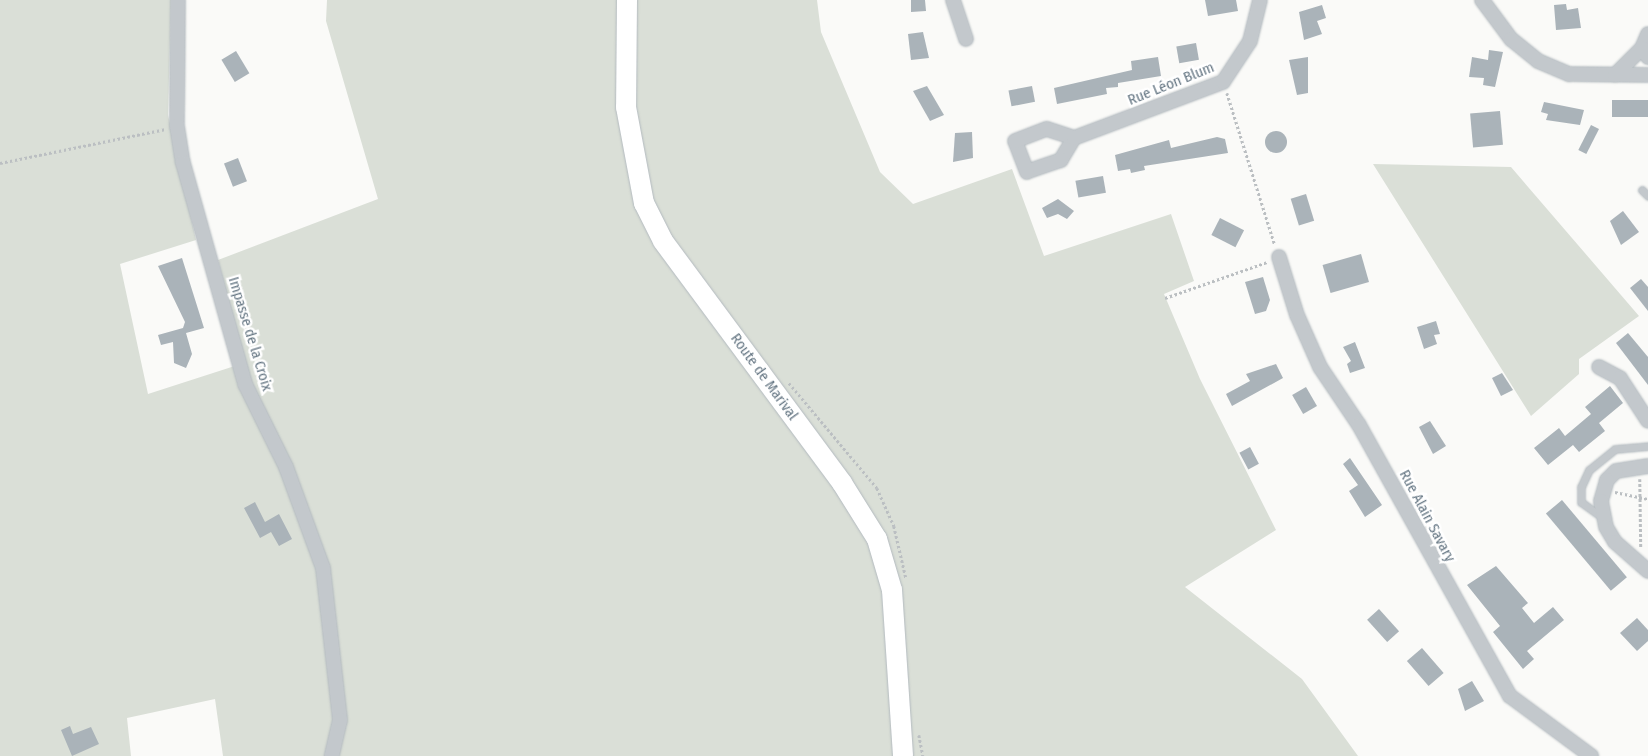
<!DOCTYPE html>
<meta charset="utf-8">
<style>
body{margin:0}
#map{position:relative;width:1648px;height:756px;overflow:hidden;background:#fafaf8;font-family:"Fira Sans Condensed",sans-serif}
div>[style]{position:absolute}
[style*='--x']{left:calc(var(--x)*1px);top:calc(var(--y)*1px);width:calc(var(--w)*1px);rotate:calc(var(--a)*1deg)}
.green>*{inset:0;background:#dadfd7}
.building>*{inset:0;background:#aab3b9;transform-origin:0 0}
.round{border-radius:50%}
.path>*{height:2.5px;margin-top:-1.25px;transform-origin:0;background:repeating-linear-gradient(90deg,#bbbfc2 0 2.5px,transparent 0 5px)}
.roads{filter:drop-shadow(0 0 1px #b3babf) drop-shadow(0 0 1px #b3babf)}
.lane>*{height:7px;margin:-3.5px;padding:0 3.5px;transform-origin:3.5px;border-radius:3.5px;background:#c3c8cc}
.street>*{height:14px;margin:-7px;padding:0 7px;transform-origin:7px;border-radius:7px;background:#c3c8cc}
.secondary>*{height:20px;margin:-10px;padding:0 10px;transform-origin:10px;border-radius:10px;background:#fff}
span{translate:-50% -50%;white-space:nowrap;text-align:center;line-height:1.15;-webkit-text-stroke:5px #fff;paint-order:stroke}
.street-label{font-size:15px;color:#657683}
</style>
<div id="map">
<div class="green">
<i style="clip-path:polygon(0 0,171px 0,168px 115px,196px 240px,120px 264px,148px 394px,244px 363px,218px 260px,378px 199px,326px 21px,327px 0,817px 0,821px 32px,880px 172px,913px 204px,1012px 169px,1044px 256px,1171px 214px,1194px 281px,1164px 294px,1200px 379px,1276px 530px,1185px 587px,1302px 679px,1358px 756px,223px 756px,215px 699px,127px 718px,131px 756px,0 756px)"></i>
<i style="clip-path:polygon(1373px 164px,1511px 167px,1639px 316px,1579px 359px,1579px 374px,1531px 416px)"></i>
</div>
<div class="building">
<i style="clip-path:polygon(911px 0,925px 0,926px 11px,911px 12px)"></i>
<i style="clip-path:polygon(1205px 0,1236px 0,1238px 11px,1208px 16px)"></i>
<i style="clip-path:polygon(1566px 4px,1567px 10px,1578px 8px,1581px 28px,1556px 30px,1554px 5px)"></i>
<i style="clip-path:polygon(1322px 5px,1326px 18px,1317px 21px,1322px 34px,1304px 40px,1299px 12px)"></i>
<i style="clip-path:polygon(923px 32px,929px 58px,911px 60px,908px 34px)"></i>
<i style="left:1196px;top:43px;width:17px;height:20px;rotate:80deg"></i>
<i style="clip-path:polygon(1489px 50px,1503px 52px,1495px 87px,1483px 85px,1484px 78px,1469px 77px,1472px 57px,1488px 60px)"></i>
<i style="left:236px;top:51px;width:26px;height:17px;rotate:59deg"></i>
<i style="clip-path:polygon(1158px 57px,1161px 76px,1118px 83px,1118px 87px,1106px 88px,1107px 94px,1057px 104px,1054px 88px,1132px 70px,1131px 61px)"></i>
<i style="clip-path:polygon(1308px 57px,1308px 93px,1297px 95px,1289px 60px)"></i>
<i style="clip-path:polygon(927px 86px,944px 115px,930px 121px,913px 91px)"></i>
<i style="left:1032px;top:86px;width:16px;height:24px;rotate:79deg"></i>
<i style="left:1648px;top:100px;width:17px;height:36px;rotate:90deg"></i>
<i style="clip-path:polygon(1544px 102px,1584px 110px,1580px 125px,1546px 120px,1548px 114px,1541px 112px)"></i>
<i style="left:1500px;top:111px;width:34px;height:30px;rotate:85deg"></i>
<i style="left:1591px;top:125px;width:9px;height:28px;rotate:27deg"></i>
<i class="round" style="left:1265px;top:131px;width:22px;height:22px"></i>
<i style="clip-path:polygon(972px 132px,973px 158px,953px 162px,955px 133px)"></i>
<i style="clip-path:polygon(1217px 137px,1225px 139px,1228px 153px,1144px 166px,1145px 170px,1131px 173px,1130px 169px,1118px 171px,1115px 155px,1169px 140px,1171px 148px)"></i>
<i style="left:238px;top:158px;width:25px;height:15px;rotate:69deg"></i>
<i style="left:1103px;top:176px;width:17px;height:28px;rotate:80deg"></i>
<i style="left:1306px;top:194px;width:28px;height:16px;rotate:73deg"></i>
<i style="clip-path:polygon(1058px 199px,1074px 211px,1067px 219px,1058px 214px,1047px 218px,1042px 208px)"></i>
<i style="clip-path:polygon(1623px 211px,1639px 232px,1621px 245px,1610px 221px)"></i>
<i style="left:1220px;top:218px;width:27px;height:19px;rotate:27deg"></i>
<i style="left:1361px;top:254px;width:29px;height:40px;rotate:74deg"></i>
<i style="clip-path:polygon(182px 258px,204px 328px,186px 333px,192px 354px,186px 368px,174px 363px,173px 342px,161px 345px,158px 335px,183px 328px,185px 322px,158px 266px)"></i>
<i style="clip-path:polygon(1263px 277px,1270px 300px,1266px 311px,1255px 314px,1245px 282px)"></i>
<i style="clip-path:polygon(1641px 279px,1648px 287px,1648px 311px,1630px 288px)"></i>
<i style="clip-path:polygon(1436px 321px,1440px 334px,1434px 335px,1437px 344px,1424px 349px,1417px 327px)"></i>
<i style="clip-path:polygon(1628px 333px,1648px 357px,1648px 385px,1616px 343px)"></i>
<i style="clip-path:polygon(1355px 342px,1365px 368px,1350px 373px,1347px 364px,1351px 361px,1343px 347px)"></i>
<i style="clip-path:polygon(1276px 364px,1283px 378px,1232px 406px,1226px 394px,1250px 381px,1246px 374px)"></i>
<i style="clip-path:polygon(1502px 373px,1513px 390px,1501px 396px,1492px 378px)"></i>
<i style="clip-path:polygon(1610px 386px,1623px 403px,1599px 423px,1605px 431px,1579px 452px,1573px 445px,1548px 465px,1534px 448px,1559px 428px,1565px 436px,1591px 414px,1585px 407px)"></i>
<i style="left:1306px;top:387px;width:22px;height:16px;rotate:60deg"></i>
<i style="clip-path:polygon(1430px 421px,1446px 446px,1433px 454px,1419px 427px)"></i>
<i style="left:1250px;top:447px;width:19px;height:12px;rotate:62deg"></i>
<i style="clip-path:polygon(1350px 458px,1382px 505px,1365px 517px,1349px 491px,1358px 485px,1343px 464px)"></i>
<i style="left:1562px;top:500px;width:101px;height:21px;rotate:50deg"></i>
<i style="clip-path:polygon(255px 502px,265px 522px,279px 514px,292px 539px,279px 546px,271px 532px,260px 538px,244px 508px)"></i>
<i style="clip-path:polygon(1496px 566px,1528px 603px,1522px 608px,1534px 623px,1553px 607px,1564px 620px,1527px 651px,1534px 659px,1523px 669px,1493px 632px,1500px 626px,1467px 585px)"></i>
<i style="left:1379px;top:609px;width:30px;height:16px;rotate:48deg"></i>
<i style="clip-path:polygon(1637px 618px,1648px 630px,1648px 641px,1637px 651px,1620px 633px)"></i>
<i style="left:1422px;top:648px;width:33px;height:20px;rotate:49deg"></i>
<i style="clip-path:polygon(1472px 681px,1484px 701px,1465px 711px,1458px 689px)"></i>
<i style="clip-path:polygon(70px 726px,73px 734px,91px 727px,99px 744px,72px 756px,61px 730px)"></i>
</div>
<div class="path">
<i style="--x:1227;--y:93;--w:159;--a:72.5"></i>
<i style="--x:0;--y:163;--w:168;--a:-11.6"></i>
<i style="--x:1165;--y:298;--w:108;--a:-19.4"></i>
<i style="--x:789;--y:383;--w:137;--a:50"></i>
<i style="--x:877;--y:488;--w:42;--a:65.9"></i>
<i style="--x:894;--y:526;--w:53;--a:77"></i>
<i style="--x:1640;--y:479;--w:69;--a:89.2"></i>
<i style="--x:1615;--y:492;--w:34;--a:12"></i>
<i style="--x:919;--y:735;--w:21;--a:79"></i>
</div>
<div class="roads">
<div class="lane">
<i style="--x:1642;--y:190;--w:8;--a:45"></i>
<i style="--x:1603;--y:518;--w:27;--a:-144"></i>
<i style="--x:1581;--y:502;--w:15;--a:-90"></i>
<i style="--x:1581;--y:487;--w:19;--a:-65"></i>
<i style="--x:1589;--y:470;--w:33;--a:-39"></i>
<i style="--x:1615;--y:449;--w:33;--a:-5"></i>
</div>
<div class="street">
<i style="--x:178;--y:0;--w:126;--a:90.5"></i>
<i style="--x:177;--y:126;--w:37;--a:81"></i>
<i style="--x:183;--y:163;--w:230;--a:74.3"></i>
<i style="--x:245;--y:384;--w:93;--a:63.7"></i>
<i style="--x:286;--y:467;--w:108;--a:69.9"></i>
<i style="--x:323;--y:568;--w:153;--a:83.6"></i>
<i style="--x:340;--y:720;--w:37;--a:103"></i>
<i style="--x:953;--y:0;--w:41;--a:71.6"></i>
<i style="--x:1482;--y:0;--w:49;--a:53.4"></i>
<i style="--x:1511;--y:39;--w:35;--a:39"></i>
<i style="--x:1538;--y:61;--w:34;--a:23"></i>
<i style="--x:1569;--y:74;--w:79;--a:0.7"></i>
<i style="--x:1648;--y:34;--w:15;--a:113"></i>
<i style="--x:1642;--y:48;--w:11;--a:56"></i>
<i style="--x:1615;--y:75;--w:38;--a:-45"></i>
<i style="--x:1074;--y:138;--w:26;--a:121"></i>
<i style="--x:1061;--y:160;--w:36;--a:161"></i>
<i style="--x:1027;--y:172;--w:33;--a:-111"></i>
<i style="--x:1015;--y:141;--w:34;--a:-21"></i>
<i style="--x:1047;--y:129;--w:28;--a:18"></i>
<i style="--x:1074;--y:138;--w:159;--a:-20.6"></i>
<i style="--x:1223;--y:82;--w:49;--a:-56.6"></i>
<i style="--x:1250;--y:41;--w:42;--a:-76.3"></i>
<i style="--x:1279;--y:257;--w:61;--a:72.8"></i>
<i style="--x:1297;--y:315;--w:57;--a:66.1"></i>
<i style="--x:1320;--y:367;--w:70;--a:56.1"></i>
<i style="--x:1359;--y:425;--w:310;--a:60.9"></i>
<i style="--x:1510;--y:696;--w:101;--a:36.5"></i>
<i style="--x:1599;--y:367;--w:24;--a:28"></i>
<i style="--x:1620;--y:378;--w:51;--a:56.9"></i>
<i style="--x:1648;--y:466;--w:32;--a:171"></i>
<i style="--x:1616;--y:471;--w:13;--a:135"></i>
<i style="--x:1607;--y:480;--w:22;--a:106"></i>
<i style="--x:1601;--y:501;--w:26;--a:79"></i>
<i style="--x:1606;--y:527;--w:17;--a:59"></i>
<i style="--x:1615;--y:542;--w:44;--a:41.3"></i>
</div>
<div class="secondary">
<i style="--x:627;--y:0;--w:107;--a:90.5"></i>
<i style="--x:626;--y:107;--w:98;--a:79.4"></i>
<i style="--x:644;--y:203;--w:42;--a:63.4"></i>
<i style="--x:663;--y:241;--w:301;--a:53.5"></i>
<i style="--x:842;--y:483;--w:66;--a:58"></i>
<i style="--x:877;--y:539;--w:53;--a:73.6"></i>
<i style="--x:892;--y:590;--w:166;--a:86.2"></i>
</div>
</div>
<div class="street-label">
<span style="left:1171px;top:84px;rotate:-22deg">Rue Léon Blum</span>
<span style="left:250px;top:334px;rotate:73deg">Impasse de la Croix</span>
<span style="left:764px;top:377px;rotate:54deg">Route de Marival</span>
<span style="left:1427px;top:516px;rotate:62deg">Rue Alain Savary</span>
</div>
</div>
